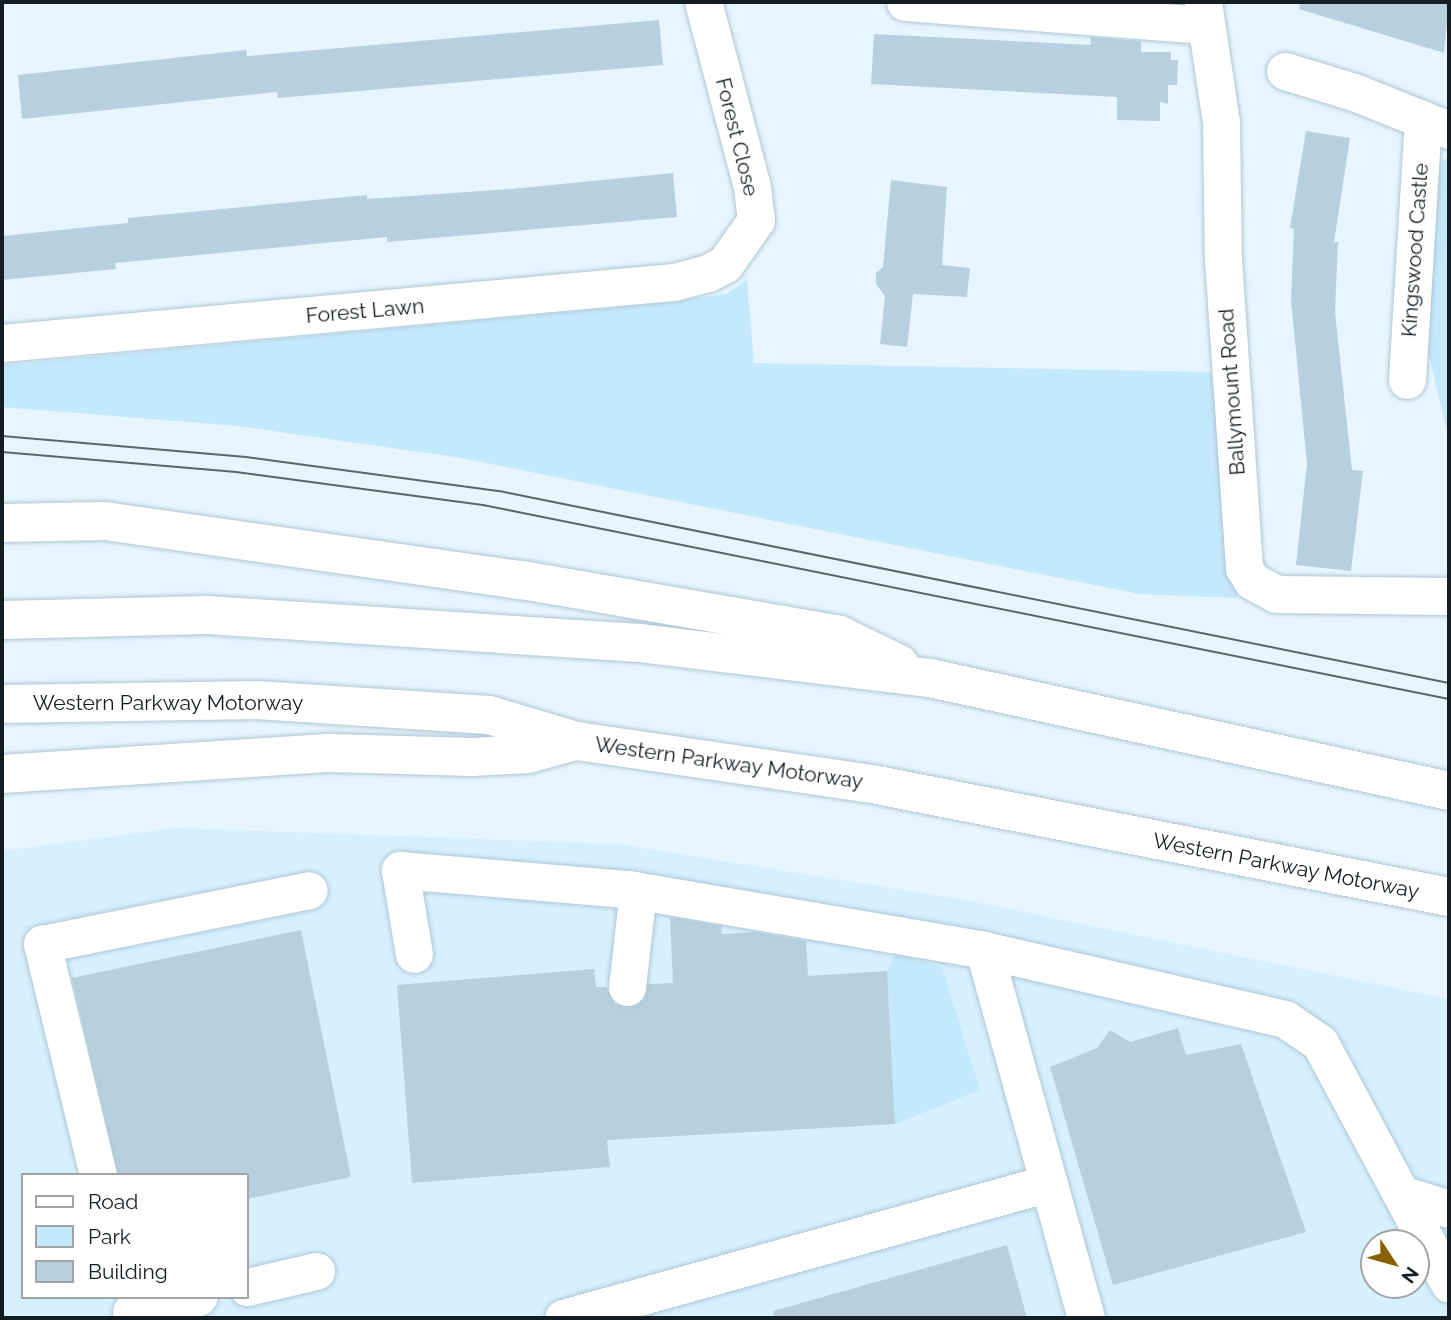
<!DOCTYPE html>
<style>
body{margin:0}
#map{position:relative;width:1451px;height:1320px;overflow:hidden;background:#e7f6fe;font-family:Raleway,sans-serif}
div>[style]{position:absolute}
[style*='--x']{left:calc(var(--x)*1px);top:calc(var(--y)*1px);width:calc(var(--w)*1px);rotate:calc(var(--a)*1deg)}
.built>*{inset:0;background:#d6f0ff}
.green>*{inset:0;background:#c4e8fc}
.building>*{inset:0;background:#b8d0de}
.roads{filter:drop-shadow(0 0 2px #aec7d4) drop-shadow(0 0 2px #aec7d4)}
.minor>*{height:37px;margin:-18.5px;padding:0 18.5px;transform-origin:18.5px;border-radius:18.5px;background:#fff}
.highway>*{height:38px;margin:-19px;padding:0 19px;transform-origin:19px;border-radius:19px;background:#fff}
.tram>*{height:2px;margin:-1px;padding:0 1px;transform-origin:1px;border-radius:1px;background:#5b666c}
span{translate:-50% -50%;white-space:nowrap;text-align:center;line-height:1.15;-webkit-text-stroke:5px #fff;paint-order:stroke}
.street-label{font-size:21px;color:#141d22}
.frame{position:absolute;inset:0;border:4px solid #141d22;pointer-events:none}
.legend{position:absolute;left:21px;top:1173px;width:228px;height:126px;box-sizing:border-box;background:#fff;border:2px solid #a1a5a7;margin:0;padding:9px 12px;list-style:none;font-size:21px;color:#141d22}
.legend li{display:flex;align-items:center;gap:14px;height:35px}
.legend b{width:35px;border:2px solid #a1a5a7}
.north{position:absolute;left:1360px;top:1229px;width:70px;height:70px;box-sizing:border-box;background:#fff;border:2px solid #a1a5a7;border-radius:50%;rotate:126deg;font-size:19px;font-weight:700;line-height:28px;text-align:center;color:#141d22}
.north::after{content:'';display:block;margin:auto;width:24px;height:32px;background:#886200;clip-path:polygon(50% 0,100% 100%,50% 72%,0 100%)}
</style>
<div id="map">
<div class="built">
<i style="clip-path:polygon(evenodd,175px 828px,618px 844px,965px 900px,1449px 999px,1449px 1318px,2px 1318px,2px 851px,175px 828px,23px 1175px,247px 1175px,247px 1297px,23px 1297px,23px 1175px,175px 828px,1374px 1243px,1416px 1243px,1416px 1285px,1374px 1285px,1374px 1243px)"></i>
</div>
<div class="green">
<i style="clip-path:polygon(1449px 157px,1449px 440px,1423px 329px,1438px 164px)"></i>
<i style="clip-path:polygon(747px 280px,754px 363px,1211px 372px,1237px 598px,1139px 594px,456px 457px,239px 426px,2px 407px,2px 365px,673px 302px,726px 294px)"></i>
<i style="clip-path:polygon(895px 954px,942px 967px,980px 1090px,895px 1124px,887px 971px)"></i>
</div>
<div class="building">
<i style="clip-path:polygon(1300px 2px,1449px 2px,1444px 53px,1299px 9px)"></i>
<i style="clip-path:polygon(659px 20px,663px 65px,278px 98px,277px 92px,22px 119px,18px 75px,246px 50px,247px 56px)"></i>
<i style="clip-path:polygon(874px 34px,1091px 45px,1090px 37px,1141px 41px,1141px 52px,1171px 52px,1171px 60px,1178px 60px,1177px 85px,1168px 85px,1168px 104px,1160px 102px,1160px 121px,1117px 120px,1117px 97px,871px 84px)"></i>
<i style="clip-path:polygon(1306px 131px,1350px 138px,1334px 242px,1338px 242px,1335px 312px,1352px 470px,1363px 471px,1351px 571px,1296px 565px,1307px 464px,1291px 300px,1294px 229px,1290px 228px)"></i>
<i style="clip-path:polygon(673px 173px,677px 217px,387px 242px,387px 237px,115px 263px,116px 269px,2px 280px,2px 236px,128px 223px,128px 218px,367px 195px,367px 199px,511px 189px)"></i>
<i style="clip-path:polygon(891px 180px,947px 187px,942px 265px,970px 268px,967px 297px,913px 294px,907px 347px,880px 344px,885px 296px,876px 284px,876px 273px,883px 267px)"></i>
<i style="clip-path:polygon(670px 917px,721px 926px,722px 934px,756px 932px,806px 941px,808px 976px,887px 971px,895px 1124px,607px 1140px,610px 1167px,412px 1183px,397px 985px,594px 969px,596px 987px,606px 987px,615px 1004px,635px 1006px,644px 999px,648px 984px,673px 983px)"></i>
<i style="clip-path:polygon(301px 930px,351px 1177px,247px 1199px,247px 1175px,118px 1175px,72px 978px)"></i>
<i style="clip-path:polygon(1178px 1028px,1186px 1055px,1241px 1044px,1306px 1232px,1113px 1285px,1050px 1067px,1097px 1048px,1110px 1030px,1130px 1042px)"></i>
<i style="clip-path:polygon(1007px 1245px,1027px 1318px,774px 1318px,773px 1311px)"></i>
</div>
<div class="roads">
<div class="minor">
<i style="--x:905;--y:2;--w:302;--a:4.4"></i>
<i style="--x:1203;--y:2;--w:122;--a:81.5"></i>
<i style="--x:1221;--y:123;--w:136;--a:89.2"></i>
<i style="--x:1223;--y:259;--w:310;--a:86.1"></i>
<i style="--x:1244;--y:568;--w:15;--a:58"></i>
<i style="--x:1252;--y:581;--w:27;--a:28"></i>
<i style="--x:1276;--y:594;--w:173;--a:0.7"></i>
<i style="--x:1285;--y:71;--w:72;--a:16.9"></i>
<i style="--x:1354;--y:92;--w:102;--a:21.8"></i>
<i style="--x:2;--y:343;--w:675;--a:-5.19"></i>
<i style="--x:674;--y:282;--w:35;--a:-15"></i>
<i style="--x:708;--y:273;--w:19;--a:-28"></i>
<i style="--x:725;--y:264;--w:54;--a:-54.8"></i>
<i style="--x:756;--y:220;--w:33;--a:-97"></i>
<i style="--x:752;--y:187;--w:191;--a:-104.8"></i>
<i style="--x:1407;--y:380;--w:261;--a:-86.5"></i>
<i style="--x:984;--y:950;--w:382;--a:74.5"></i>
<i style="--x:414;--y:954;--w:85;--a:-99.5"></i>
<i style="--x:400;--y:870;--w:229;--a:4.8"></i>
<i style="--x:628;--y:889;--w:361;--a:9.7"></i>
<i style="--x:984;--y:950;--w:309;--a:12.9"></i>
<i style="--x:1285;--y:1019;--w:42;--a:34.4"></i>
<i style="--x:1320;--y:1043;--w:273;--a:61.8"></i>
<i style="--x:627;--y:987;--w:97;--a:-83.5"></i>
<i style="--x:98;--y:1175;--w:238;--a:-103.6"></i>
<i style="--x:42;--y:944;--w:272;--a:-11.4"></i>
<i style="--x:1401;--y:1194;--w:50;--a:17.4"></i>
<i style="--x:247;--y:1287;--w:71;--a:-13.1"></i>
<i style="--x:131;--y:1312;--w:69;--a:-12.6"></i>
<i style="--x:563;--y:1318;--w:504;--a:-15.52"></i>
</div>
<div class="highway">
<i style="--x:2;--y:523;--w:103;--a:-1.1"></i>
<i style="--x:105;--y:521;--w:421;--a:8.1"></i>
<i style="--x:522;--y:580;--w:322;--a:9.8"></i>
<i style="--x:839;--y:635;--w:67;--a:25.8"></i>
<i style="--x:2;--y:620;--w:205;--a:-1.4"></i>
<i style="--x:207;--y:615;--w:433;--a:3.7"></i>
<i style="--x:639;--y:643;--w:293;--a:6.9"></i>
<i style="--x:930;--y:678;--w:531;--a:12.28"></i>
<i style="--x:2;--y:704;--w:255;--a:-0.9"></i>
<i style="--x:257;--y:700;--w:232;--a:3.7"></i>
<i style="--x:489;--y:715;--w:92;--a:16.5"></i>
<i style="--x:577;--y:741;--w:303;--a:8.3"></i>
<i style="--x:877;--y:785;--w:583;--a:11.08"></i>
<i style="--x:2;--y:774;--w:330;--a:-3.7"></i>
<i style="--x:331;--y:753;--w:141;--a:1.6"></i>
<i style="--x:472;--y:757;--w:56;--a:-3.1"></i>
<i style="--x:528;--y:754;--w:49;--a:-15.5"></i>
</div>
</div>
<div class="tram">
<i style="--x:2;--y:436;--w:245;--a:4.9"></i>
<i style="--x:246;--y:457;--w:260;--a:7.7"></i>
<i style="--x:504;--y:492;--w:964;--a:11.43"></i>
<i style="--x:2;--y:452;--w:235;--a:4.9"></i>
<i style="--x:236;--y:472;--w:249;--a:7.6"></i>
<i style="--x:483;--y:505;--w:985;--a:11.36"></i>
</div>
<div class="street-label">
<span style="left:737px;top:137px;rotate:76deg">Forest Close</span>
<span style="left:1415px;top:250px;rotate:-86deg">Kingswood Castle</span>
<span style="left:365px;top:311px;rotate:-5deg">Forest Lawn</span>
<span style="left:1232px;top:392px;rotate:-94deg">Ballymount Road</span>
<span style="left:168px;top:703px">Western Parkway Motorway</span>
<span style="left:729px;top:763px;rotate:8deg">Western Parkway Motorway</span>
<span style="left:1286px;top:866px;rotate:11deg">Western Parkway Motorway</span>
</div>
<div class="frame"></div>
<ul class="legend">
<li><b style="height:9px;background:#fff"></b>Road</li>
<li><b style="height:19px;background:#c4e8fc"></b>Park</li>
<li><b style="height:19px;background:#b8d0de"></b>Building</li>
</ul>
<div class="north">N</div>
</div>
